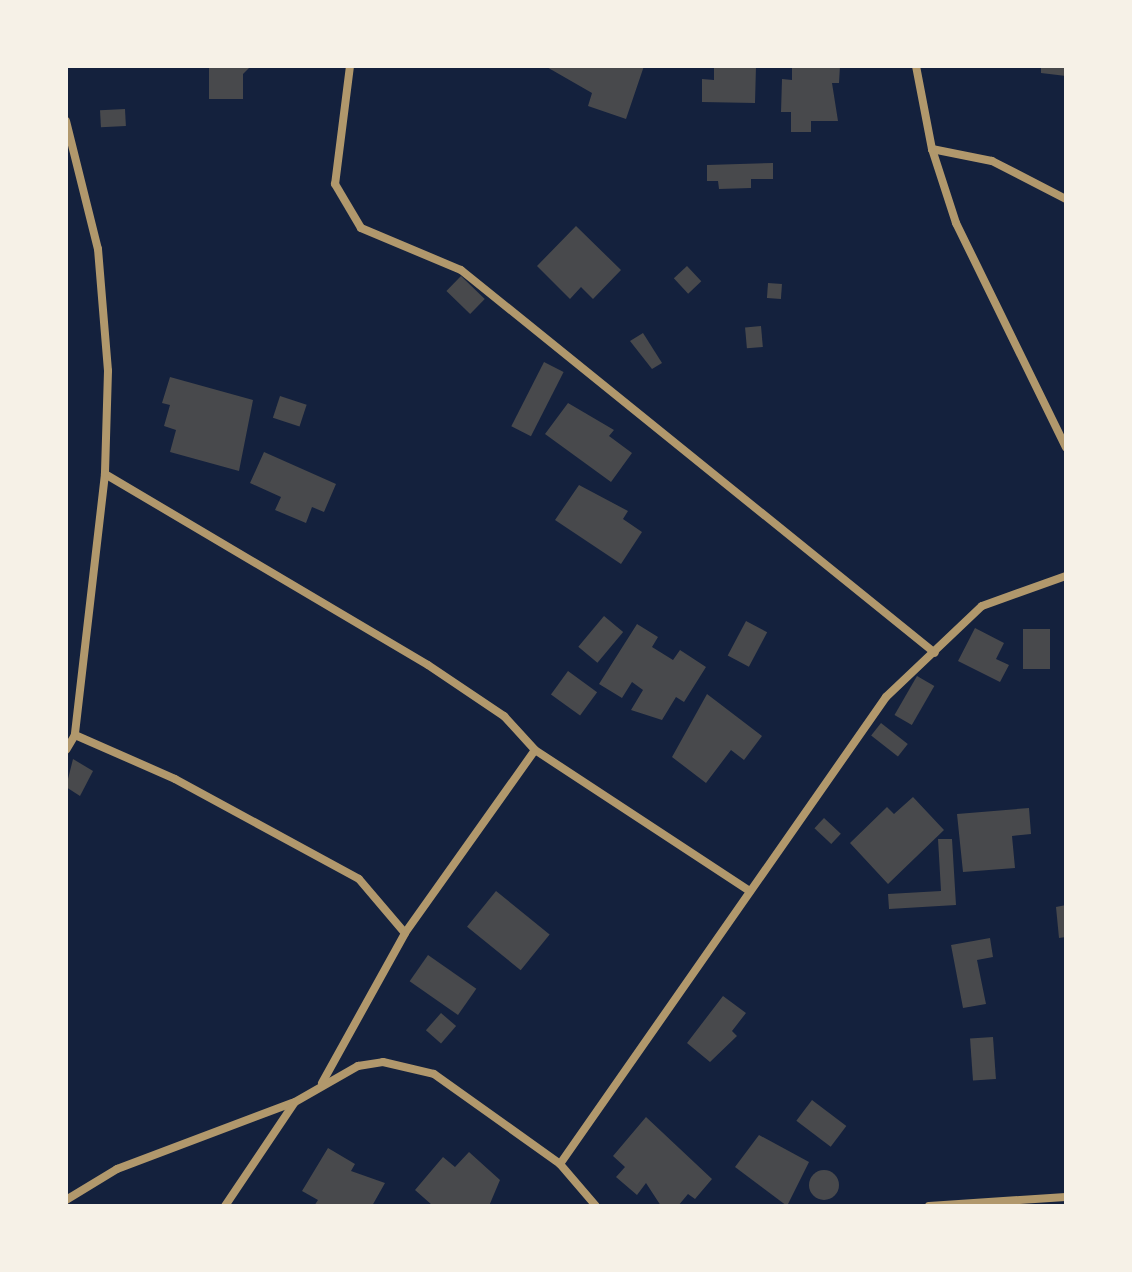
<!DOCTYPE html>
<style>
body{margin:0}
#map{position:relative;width:1132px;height:1272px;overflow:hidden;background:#14213d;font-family:Commissioner,sans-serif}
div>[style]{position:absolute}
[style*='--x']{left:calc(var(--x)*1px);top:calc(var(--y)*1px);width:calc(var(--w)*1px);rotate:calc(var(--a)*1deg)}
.building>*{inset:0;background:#48494c;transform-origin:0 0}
.round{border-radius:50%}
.minor>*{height:8px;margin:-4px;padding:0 4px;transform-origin:4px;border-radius:4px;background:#b1986c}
span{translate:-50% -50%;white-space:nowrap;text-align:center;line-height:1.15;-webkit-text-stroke:7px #f6f1e7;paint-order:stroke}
.frame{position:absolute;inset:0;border:68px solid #f6f1e7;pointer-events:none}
</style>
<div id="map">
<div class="building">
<i style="clip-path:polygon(209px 66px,251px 66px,243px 74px,243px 99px,209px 99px)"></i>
<i style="clip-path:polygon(545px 66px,644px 66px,626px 119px,588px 106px,592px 93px)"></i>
<i style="clip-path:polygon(714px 66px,756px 66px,755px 103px,702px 102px,702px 79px,714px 80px)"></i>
<i style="clip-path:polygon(792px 66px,840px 66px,839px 83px,832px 83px,838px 121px,811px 121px,811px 132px,791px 132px,791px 112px,781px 112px,782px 79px,792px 80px)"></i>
<i style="clip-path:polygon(1041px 66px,1066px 66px,1066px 76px,1041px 73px)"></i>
<i style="left:125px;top:109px;width:17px;height:25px;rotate:87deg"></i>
<i style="clip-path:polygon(773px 163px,773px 179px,751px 179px,751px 188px,719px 189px,718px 181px,707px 181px,707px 165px)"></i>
<i style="clip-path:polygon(576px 226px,621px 270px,593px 299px,581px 287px,570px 299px,537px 266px)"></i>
<i style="left:687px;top:266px;width:21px;height:18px;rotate:47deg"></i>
<i style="left:461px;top:276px;width:33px;height:21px;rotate:44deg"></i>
<i style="left:768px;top:283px;width:14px;height:15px;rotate:4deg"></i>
<i style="left:761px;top:326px;width:21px;height:16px;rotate:85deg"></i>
<i style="clip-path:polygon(643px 333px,662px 363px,652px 369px,630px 341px)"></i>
<i style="left:544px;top:362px;width:22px;height:72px;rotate:27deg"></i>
<i style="clip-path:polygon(170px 377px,253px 400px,239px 471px,170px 452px,176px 430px,164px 426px,170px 405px,162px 403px)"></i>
<i style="left:280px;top:396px;width:28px;height:23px;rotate:18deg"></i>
<i style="clip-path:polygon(568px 403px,614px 430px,609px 436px,632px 453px,611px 482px,545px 434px)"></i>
<i style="clip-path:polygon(264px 452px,336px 484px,324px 512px,312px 507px,306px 523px,275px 510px,281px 497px,250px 483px)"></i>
<i style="clip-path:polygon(579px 485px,628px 511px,623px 519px,642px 532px,621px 564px,555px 520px)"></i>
<i style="left:604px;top:616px;width:25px;height:40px;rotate:40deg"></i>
<i style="left:746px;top:621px;width:24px;height:39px;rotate:28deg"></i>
<i style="clip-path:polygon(637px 624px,658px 637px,652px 647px,673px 660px,680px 650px,706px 667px,684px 702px,676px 697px,662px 720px,631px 710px,643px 690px,632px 682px,622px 698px,599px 684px)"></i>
<i style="clip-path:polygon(975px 628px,1004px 643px,996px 659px,1009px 665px,1000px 682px,958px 661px)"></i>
<i style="left:1023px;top:629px;width:27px;height:40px"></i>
<i style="left:568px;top:671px;width:36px;height:29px;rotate:36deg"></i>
<i style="left:917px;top:676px;width:20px;height:45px;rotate:30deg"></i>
<i style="clip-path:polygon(707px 694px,762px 736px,744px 760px,731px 750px,706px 783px,672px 757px)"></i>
<i style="left:881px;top:723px;width:34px;height:16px;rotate:38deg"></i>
<i style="clip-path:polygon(73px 759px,93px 771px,80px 796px,66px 787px)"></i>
<i style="clip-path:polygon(913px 797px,944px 830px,888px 884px,850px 843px,887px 807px,894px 814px)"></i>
<i style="clip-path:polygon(1029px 808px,1031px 834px,1012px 836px,1015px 868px,963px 872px,957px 814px)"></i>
<i style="left:824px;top:818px;width:23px;height:14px;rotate:43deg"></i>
<i style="clip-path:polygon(938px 839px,952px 839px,956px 905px,889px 909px,888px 894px,941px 891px)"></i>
<i style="left:496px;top:891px;width:69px;height:46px;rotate:39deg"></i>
<i style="clip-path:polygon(1066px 905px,1066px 937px,1059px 938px,1056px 907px)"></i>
<i style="clip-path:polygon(990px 938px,993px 957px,977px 960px,986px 1004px,963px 1008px,951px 945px)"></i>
<i style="left:428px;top:955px;width:59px;height:32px;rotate:35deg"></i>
<i style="clip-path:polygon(723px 996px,746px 1013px,732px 1031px,737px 1036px,710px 1062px,687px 1043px)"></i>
<i style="left:441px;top:1013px;width:20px;height:23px;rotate:41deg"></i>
<i style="left:993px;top:1037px;width:42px;height:23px;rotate:86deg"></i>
<i style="left:812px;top:1100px;width:43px;height:26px;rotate:37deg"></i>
<i style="clip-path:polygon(646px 1117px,712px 1179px,695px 1199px,688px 1194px,678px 1206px,661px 1206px,646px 1183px,637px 1195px,616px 1177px,625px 1167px,613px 1156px)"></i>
<i style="clip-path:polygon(759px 1135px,809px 1162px,787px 1206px,735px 1167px)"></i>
<i style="clip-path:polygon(328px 1148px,355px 1164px,351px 1171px,385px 1183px,372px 1206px,314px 1206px,318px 1200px,302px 1191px)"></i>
<i style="clip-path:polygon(469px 1152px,500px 1180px,489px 1206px,432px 1205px,415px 1190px,443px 1157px,455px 1167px)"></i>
<i class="round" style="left:809px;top:1170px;width:30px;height:30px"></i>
</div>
<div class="minor">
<i style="--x:350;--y:66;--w:119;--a:97.2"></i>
<i style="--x:335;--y:184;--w:51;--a:59.4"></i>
<i style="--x:361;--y:228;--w:108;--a:22.8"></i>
<i style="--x:461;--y:270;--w:609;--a:38.94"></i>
<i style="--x:916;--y:66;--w:85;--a:79.1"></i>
<i style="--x:932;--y:149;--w:78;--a:72"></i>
<i style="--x:956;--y:223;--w:250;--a:63.9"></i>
<i style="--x:66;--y:121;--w:132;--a:76"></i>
<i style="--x:98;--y:249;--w:122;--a:85.3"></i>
<i style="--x:108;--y:371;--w:103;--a:91.7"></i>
<i style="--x:105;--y:474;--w:263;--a:96.6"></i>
<i style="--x:75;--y:735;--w:17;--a:121"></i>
<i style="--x:932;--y:149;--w:61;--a:11.3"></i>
<i style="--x:992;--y:161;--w:83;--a:27.2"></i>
<i style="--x:105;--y:474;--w:375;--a:30.6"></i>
<i style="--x:428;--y:665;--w:92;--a:33.9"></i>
<i style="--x:504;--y:716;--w:46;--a:47.6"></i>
<i style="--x:535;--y:750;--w:257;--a:33.3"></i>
<i style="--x:75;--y:735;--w:109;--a:23.7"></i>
<i style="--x:175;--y:779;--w:209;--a:28.5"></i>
<i style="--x:359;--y:879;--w:71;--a:49.6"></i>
<i style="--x:322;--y:1083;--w:171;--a:-61"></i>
<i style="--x:405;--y:933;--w:224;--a:-54.6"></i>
<i style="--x:560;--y:1164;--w:570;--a:-55.08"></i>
<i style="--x:886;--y:697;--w:132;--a:-43.5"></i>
<i style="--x:982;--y:606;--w:89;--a:-19.7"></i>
<i style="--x:66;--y:1200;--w:60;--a:-31.3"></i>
<i style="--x:117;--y:1169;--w:187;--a:-20.7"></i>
<i style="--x:225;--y:1206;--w:125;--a:-56.1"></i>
<i style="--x:295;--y:1102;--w:73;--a:-29.7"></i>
<i style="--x:358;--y:1066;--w:25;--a:-9"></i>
<i style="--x:383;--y:1062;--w:52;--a:13.2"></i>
<i style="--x:434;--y:1074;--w:155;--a:35.5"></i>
<i style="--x:560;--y:1164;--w:55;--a:49.4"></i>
<i style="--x:929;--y:1206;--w:137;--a:-3.8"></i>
</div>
<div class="frame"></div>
</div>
